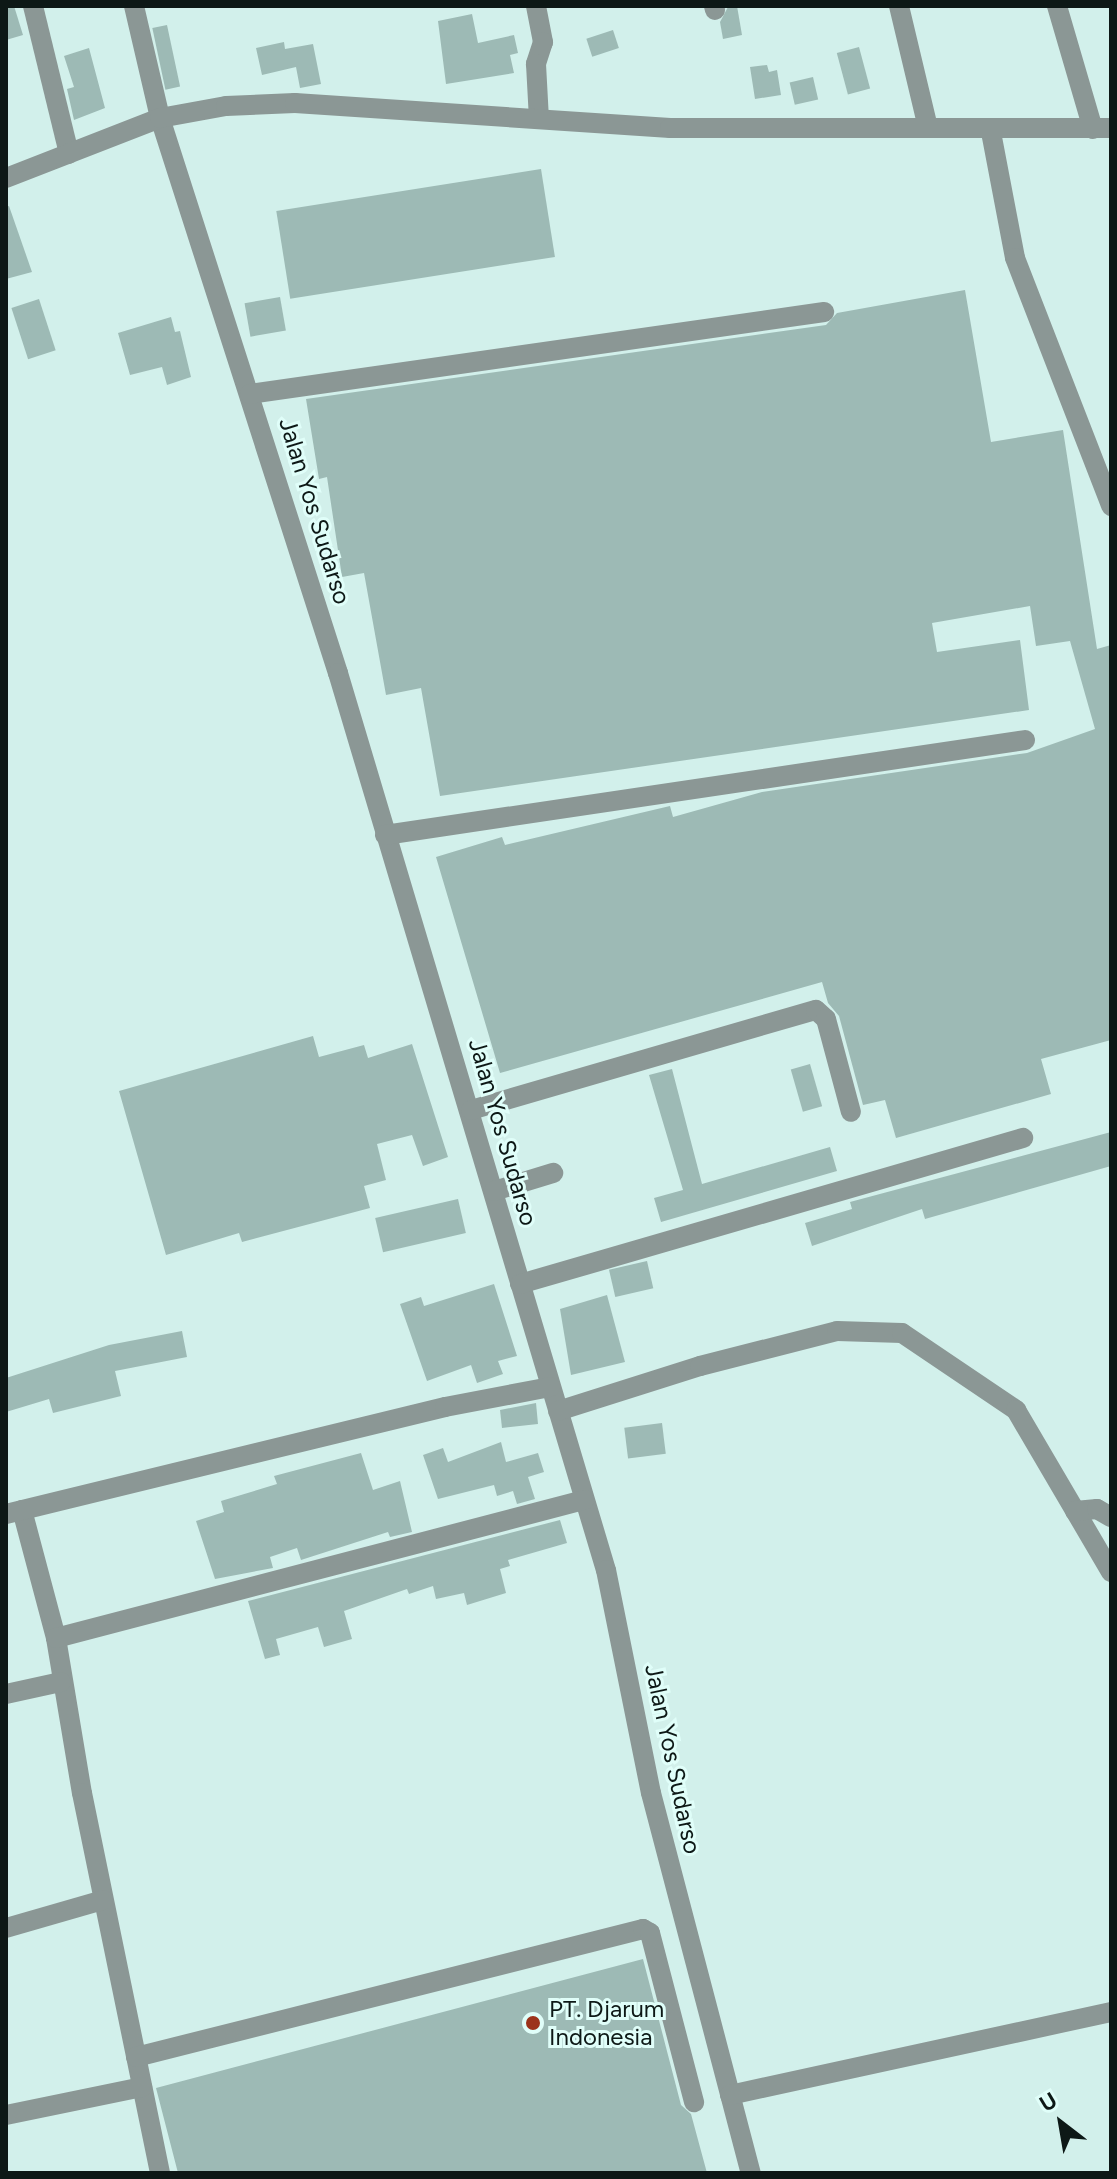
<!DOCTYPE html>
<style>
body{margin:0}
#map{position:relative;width:1117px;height:2179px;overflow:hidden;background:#d2f0eb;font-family:Figtree,sans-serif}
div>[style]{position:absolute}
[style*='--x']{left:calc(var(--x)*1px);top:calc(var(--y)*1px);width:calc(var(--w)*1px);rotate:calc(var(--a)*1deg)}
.building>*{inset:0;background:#9dbab5;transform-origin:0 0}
.minor>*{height:20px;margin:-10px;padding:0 10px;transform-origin:10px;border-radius:10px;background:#8b9795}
.dots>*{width:22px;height:22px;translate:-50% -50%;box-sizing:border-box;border:4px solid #e0fef9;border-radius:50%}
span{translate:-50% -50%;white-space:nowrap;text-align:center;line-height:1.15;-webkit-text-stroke:6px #e0fef9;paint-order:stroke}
.street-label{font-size:24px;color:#0d1816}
.poi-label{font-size:24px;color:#0d1816}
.left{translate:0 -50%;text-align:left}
.frame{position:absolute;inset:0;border:8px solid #0d1816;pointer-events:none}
.north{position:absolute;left:1021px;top:2083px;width:80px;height:80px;-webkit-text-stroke:6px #e0fef9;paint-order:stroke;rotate:329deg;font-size:22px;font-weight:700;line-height:32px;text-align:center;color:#0d1816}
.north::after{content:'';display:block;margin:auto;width:28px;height:36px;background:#0d1816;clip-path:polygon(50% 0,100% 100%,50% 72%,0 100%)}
</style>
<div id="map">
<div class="building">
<i style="clip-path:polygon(6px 6px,14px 6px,23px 35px,6px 40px)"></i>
<i style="clip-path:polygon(737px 6px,742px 35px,723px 39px,720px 22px,728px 7px)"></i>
<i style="clip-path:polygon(472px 14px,478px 43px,514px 35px,518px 53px,510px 55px,514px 73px,446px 84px,438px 21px)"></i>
<i style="left:167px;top:25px;width:63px;height:15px;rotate:78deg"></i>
<i style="left:613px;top:30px;width:19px;height:28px;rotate:72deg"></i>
<i style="clip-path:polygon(284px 42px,285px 49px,313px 44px,321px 84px,300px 88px,296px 67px,262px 75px,256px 48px)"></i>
<i style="left:859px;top:47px;width:43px;height:23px;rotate:75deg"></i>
<i style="clip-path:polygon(89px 48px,105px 108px,74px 120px,67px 89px,74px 87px,64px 56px)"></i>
<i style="clip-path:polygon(767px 65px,769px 72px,777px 70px,781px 95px,755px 99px,750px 67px)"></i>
<i style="left:813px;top:77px;width:23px;height:24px;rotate:77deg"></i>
<i style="left:541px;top:169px;width:89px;height:268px;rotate:81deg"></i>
<i style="clip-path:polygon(9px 206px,32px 272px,6px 279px,6px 207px)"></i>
<i style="clip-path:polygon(965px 290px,991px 442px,1063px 430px,1097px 649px,1111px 645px,1111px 1040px,1041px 1059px,1051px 1094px,896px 1138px,885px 1100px,863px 1105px,839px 1016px,828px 1003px,822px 982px,500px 1073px,436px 857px,502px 837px,505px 845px,670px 806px,673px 817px,762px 792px,1027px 753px,1095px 729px,1070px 641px,1036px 646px,1030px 606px,932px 623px,937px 652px,1020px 640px,1029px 710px,440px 796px,421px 688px,386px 695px,364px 573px,342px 577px,327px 477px,319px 479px,306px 399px,826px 325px,837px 313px)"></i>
<i style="left:280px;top:297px;width:34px;height:36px;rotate:80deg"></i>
<i style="left:39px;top:299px;width:54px;height:29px;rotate:72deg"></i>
<i style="clip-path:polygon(171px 317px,175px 332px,180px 331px,191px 377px,167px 385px,162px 367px,130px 375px,118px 333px)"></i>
<i style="clip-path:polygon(313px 1036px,319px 1057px,364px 1045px,368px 1058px,412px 1044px,448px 1157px,423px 1166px,412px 1135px,377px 1144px,386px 1180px,364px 1186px,370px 1208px,242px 1242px,239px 1233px,166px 1255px,119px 1091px)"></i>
<i style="left:810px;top:1064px;width:44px;height:20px;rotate:74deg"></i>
<i style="clip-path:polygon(672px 1069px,702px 1184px,830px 1147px,837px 1171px,661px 1222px,654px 1198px,683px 1190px,649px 1075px)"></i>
<i style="clip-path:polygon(1111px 1132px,1111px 1166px,925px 1219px,922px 1209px,812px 1246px,805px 1223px,852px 1209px,850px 1202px)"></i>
<i style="left:458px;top:1199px;width:35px;height:85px;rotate:77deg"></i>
<i style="left:647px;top:1261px;width:28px;height:39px;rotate:77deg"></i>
<i style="clip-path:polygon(494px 1284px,517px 1356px,498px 1361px,503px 1374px,477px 1383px,471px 1365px,427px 1381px,400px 1304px,421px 1297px,424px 1306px)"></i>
<i style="clip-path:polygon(607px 1295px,625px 1362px,571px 1375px,560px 1309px)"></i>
<i style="clip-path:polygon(182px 1331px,187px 1357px,115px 1371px,121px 1396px,53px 1413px,49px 1399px,6px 1412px,6px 1378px,109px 1345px)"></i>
<i style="clip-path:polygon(536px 1403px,538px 1424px,502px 1428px,500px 1410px)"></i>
<i style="left:662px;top:1423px;width:31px;height:38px;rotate:83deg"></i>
<i style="clip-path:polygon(501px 1442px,506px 1462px,538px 1453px,544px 1472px,528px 1477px,535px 1499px,517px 1504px,513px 1491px,497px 1496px,494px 1485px,438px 1499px,423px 1455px,443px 1448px,448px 1462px)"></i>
<i style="clip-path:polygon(361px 1453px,373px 1490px,400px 1481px,412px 1532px,390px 1537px,388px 1532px,301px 1560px,297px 1548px,270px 1557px,273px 1568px,215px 1579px,196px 1521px,224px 1512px,221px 1501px,277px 1484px,274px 1476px)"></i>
<i style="clip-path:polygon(560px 1520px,567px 1543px,508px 1560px,510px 1566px,500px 1569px,506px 1593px,467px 1605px,464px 1593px,436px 1599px,433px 1586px,409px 1594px,407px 1589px,344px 1611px,352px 1639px,324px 1647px,318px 1627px,276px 1639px,280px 1655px,265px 1659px,248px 1601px)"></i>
<i style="clip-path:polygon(643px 1959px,681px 2105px,691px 2114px,707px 2173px,178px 2173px,156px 2088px)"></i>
</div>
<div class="minor">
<i style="--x:33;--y:6;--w:152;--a:76.3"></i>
<i style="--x:134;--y:6;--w:115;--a:76.9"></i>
<i style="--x:160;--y:118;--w:583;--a:72.22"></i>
<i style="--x:338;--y:673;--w:936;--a:73.37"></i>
<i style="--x:606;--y:1570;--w:227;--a:78.6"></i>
<i style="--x:651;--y:1793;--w:393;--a:75.3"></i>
<i style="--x:536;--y:6;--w:37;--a:79"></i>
<i style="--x:543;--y:42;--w:23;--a:108"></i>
<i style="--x:536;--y:64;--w:55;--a:86.9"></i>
<i style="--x:714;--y:6;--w:4;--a:76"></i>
<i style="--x:899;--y:6;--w:125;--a:76.6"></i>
<i style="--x:1057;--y:6;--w:128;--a:73.7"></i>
<i style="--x:991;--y:132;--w:128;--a:79.2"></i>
<i style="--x:1015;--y:258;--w:266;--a:68.8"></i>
<i style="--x:6;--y:178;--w:165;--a:-21.3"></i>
<i style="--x:160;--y:118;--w:67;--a:-10.3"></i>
<i style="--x:226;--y:106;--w:69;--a:-2.5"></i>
<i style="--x:295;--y:103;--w:376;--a:3.8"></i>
<i style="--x:670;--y:128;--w:441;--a:0"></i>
<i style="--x:250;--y:394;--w:580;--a:-8.13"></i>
<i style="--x:385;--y:835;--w:647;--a:-8.44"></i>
<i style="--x:471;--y:1110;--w:359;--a:-16.2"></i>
<i style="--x:816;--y:1010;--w:13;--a:42"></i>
<i style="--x:826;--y:1019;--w:96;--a:75"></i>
<i style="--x:494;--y:1191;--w:62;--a:-17"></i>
<i style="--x:520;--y:1284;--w:524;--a:-16.19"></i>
<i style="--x:558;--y:1411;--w:149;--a:-17.6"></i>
<i style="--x:700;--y:1366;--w:141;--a:-14.3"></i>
<i style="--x:837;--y:1331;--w:65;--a:1.8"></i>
<i style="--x:902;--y:1333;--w:138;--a:34"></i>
<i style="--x:1016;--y:1410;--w:188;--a:59.6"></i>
<i style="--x:22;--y:1510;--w:132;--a:75.1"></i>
<i style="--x:56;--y:1638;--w:157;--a:80.5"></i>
<i style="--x:82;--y:1793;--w:388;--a:78.4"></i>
<i style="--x:1075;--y:1511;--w:22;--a:-5"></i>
<i style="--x:1097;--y:1509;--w:16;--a:30"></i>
<i style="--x:6;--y:1514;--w:452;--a:-13.7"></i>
<i style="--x:445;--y:1407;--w:107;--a:-10.8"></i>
<i style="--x:56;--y:1638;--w:546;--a:-14.65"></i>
<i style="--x:6;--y:1694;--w:56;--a:-12.3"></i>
<i style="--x:6;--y:1928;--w:101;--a:-16.1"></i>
<i style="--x:136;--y:2057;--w:523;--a:-14.17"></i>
<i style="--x:643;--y:1929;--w:8;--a:30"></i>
<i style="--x:650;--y:1933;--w:175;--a:75.4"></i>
<i style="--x:730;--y:2095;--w:390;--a:-12.3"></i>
<i style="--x:6;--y:2115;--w:139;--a:-11.6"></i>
</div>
<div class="dots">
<i style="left:533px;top:2023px;background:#9c331b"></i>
</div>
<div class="street-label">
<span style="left:315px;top:511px;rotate:73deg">Jalan Yos Sudarso</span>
<span style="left:503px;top:1132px;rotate:74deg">Jalan Yos Sudarso</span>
<span style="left:673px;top:1759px;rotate:78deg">Jalan Yos Sudarso</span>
</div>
<div class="poi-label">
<span class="left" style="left:549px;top:2023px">PT. Djarum<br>Indonesia</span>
</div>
<div class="frame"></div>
<div class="north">U</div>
</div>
